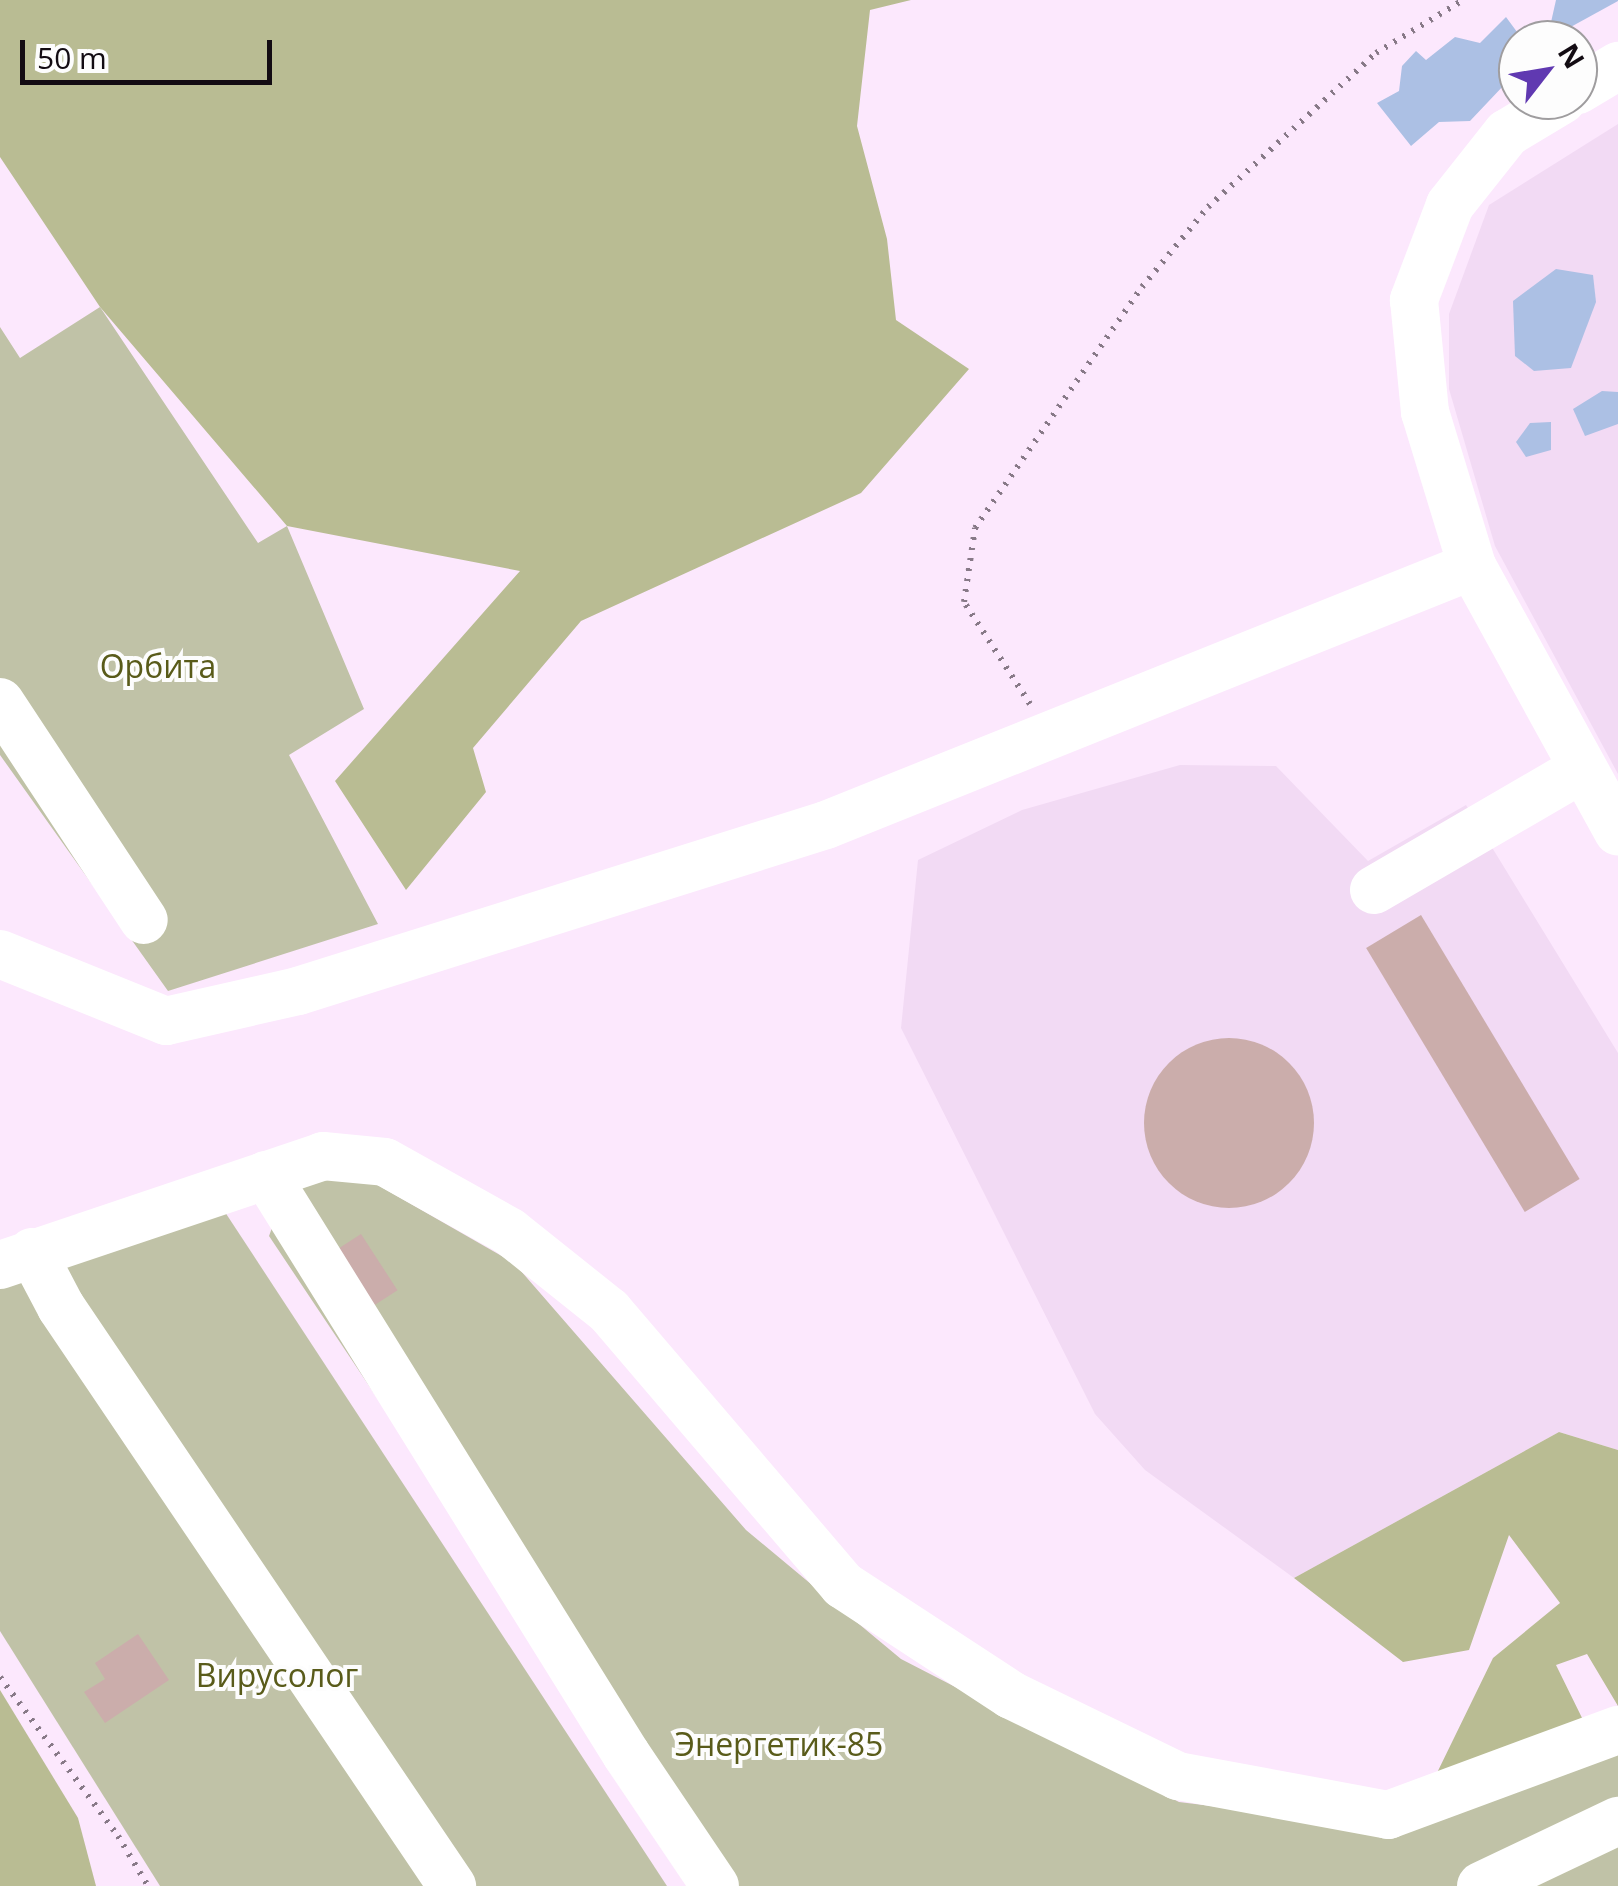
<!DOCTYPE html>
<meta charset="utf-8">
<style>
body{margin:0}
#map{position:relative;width:1618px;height:1886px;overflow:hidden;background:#fce8fd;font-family:"Open Sans",sans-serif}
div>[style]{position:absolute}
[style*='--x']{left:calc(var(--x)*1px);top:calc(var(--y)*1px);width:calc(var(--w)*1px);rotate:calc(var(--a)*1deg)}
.built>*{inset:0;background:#f2daf4}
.green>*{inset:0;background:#c0c2a7}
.forest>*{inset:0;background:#b9bc93}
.water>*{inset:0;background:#acc0e4}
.building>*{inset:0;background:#cbadab;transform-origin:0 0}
.round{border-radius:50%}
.path>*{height:6px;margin-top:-3px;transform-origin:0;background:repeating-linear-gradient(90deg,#877987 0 2.5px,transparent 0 10.5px)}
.minor>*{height:48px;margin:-24px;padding:0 24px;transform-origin:24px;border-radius:24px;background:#fff}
span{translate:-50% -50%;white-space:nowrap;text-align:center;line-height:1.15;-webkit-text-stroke:8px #fdfdfd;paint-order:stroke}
.park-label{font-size:32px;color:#595b1a}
.north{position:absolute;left:1498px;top:20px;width:100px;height:100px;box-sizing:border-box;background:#fdfdfd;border:2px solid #9f9d9f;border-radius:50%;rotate:59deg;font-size:28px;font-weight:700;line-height:40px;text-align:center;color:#130c13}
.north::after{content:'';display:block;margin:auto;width:35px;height:45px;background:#6039b1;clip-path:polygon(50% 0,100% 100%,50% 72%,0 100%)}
.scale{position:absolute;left:20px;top:40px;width:252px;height:45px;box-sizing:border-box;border:5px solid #130c13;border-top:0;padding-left:12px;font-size:30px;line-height:35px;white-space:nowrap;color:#130c13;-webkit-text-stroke:8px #fdfdfd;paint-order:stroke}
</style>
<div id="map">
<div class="built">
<i style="clip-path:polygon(1618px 124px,1618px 774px,1495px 546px,1449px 389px,1449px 314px,1489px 205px)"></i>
<i style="clip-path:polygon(1180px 765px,1276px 766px,1368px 861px,1466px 805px,1618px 1053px,1618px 1450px,1559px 1432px,1294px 1578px,1145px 1470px,1095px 1414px,901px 1028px,918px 860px,1022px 810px)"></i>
</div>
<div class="green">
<i style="clip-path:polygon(100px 307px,258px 543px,287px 526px,364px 709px,289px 755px,378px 924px,168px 991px,0 755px,0 327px,20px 358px)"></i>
<i style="clip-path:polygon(355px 1172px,514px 1263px,746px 1530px,901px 1659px,1179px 1802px,1389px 1828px,1618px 1740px,1618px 1886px,703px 1886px,269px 1236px,288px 1184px)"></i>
<i style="clip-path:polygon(221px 1206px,667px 1886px,160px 1886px,0 1631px,0 1286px)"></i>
</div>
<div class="forest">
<i style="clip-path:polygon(0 0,911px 0,870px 10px,857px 126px,887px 239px,896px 320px,969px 369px,861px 493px,581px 621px,473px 748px,486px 792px,406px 890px,335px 781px,520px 571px,287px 526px,100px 307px,0 157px)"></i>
<i style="clip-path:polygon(1559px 1432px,1618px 1450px,1618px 1706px,1587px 1654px,1556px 1665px,1586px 1726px,1434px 1779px,1493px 1658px,1560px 1603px,1509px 1535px,1469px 1650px,1403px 1662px,1294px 1578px)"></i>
<i style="clip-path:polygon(0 1690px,78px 1818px,96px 1886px,0 1886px)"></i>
</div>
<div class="water">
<i style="clip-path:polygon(1556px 0,1618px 0,1618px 1px,1547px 40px)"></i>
<i style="clip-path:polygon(1506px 17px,1520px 36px,1505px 84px,1470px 121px,1439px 122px,1411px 146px,1377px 103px,1399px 91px,1402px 66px,1416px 51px,1426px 60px,1455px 37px,1480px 43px)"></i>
<i style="clip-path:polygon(1556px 269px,1593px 275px,1596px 302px,1571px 368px,1534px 371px,1515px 356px,1513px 301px)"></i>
<i style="clip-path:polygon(1602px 391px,1618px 392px,1618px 424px,1585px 436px,1573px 409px)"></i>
<i style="clip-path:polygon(1551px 422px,1551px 450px,1526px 457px,1516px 442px,1530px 423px)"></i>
</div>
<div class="building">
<i style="left:1421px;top:915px;width:308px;height:64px;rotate:59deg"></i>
<i class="round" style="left:1144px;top:1038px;width:170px;height:170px"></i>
<i style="left:361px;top:1234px;width:67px;height:30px;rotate:57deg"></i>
<i style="clip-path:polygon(138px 1634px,169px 1680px,105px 1723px,84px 1692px,105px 1679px,95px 1663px)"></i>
</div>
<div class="path">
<i style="--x:1030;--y:704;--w:121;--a:-122.9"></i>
<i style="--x:964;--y:602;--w:75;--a:-81.5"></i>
<i style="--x:975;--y:528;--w:293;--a:-55.3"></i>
<i style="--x:1142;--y:287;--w:104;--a:-50.5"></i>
<i style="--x:1208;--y:207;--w:228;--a:-42.5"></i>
<i style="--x:1376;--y:53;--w:102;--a:-31.3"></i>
<i style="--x:0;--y:1677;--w:198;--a:53.4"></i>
<i style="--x:118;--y:1836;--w:58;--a:59"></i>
</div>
<div class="minor">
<i style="--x:1578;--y:90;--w:47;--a:-31"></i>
<i style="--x:1562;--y:100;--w:64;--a:149"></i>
<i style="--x:1507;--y:133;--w:92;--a:128.4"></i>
<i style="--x:1450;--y:205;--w:102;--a:110.8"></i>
<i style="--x:1414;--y:300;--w:113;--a:84.4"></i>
<i style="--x:1425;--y:412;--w:161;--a:73"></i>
<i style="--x:1472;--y:566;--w:303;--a:61.2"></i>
<i style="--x:0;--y:702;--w:261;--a:56.6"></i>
<i style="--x:1374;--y:890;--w:238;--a:-30.2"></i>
<i style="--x:0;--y:954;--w:179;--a:22"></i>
<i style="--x:166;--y:1021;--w:135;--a:-12.8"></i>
<i style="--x:298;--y:991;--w:553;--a:-17.45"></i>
<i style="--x:826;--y:825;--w:696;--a:-21.85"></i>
<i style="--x:266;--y:1175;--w:682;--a:58.13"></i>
<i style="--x:626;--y:1754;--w:159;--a:56"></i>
<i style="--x:32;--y:1252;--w:62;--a:62.2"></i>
<i style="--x:61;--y:1307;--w:699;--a:55.97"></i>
<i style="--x:0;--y:1265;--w:341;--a:-18.6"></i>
<i style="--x:323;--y:1156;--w:62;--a:5.5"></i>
<i style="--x:385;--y:1162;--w:143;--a:29.2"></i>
<i style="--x:510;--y:1232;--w:127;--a:38.6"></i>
<i style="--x:609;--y:1311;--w:360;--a:49.5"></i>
<i style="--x:843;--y:1585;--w:201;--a:33.2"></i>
<i style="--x:1011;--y:1695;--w:186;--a:25.9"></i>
<i style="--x:1178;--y:1776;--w:214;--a:10.5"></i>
<i style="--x:1388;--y:1815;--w:245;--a:-20.3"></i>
<i style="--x:1481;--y:1886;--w:152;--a:-25.4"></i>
</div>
<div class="park-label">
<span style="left:158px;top:666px">Орбита</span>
<span style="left:277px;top:1675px">Вирусолог</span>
<span style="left:779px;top:1744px">Энергетик-85</span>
</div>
<div class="north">N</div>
<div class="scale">50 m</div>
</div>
